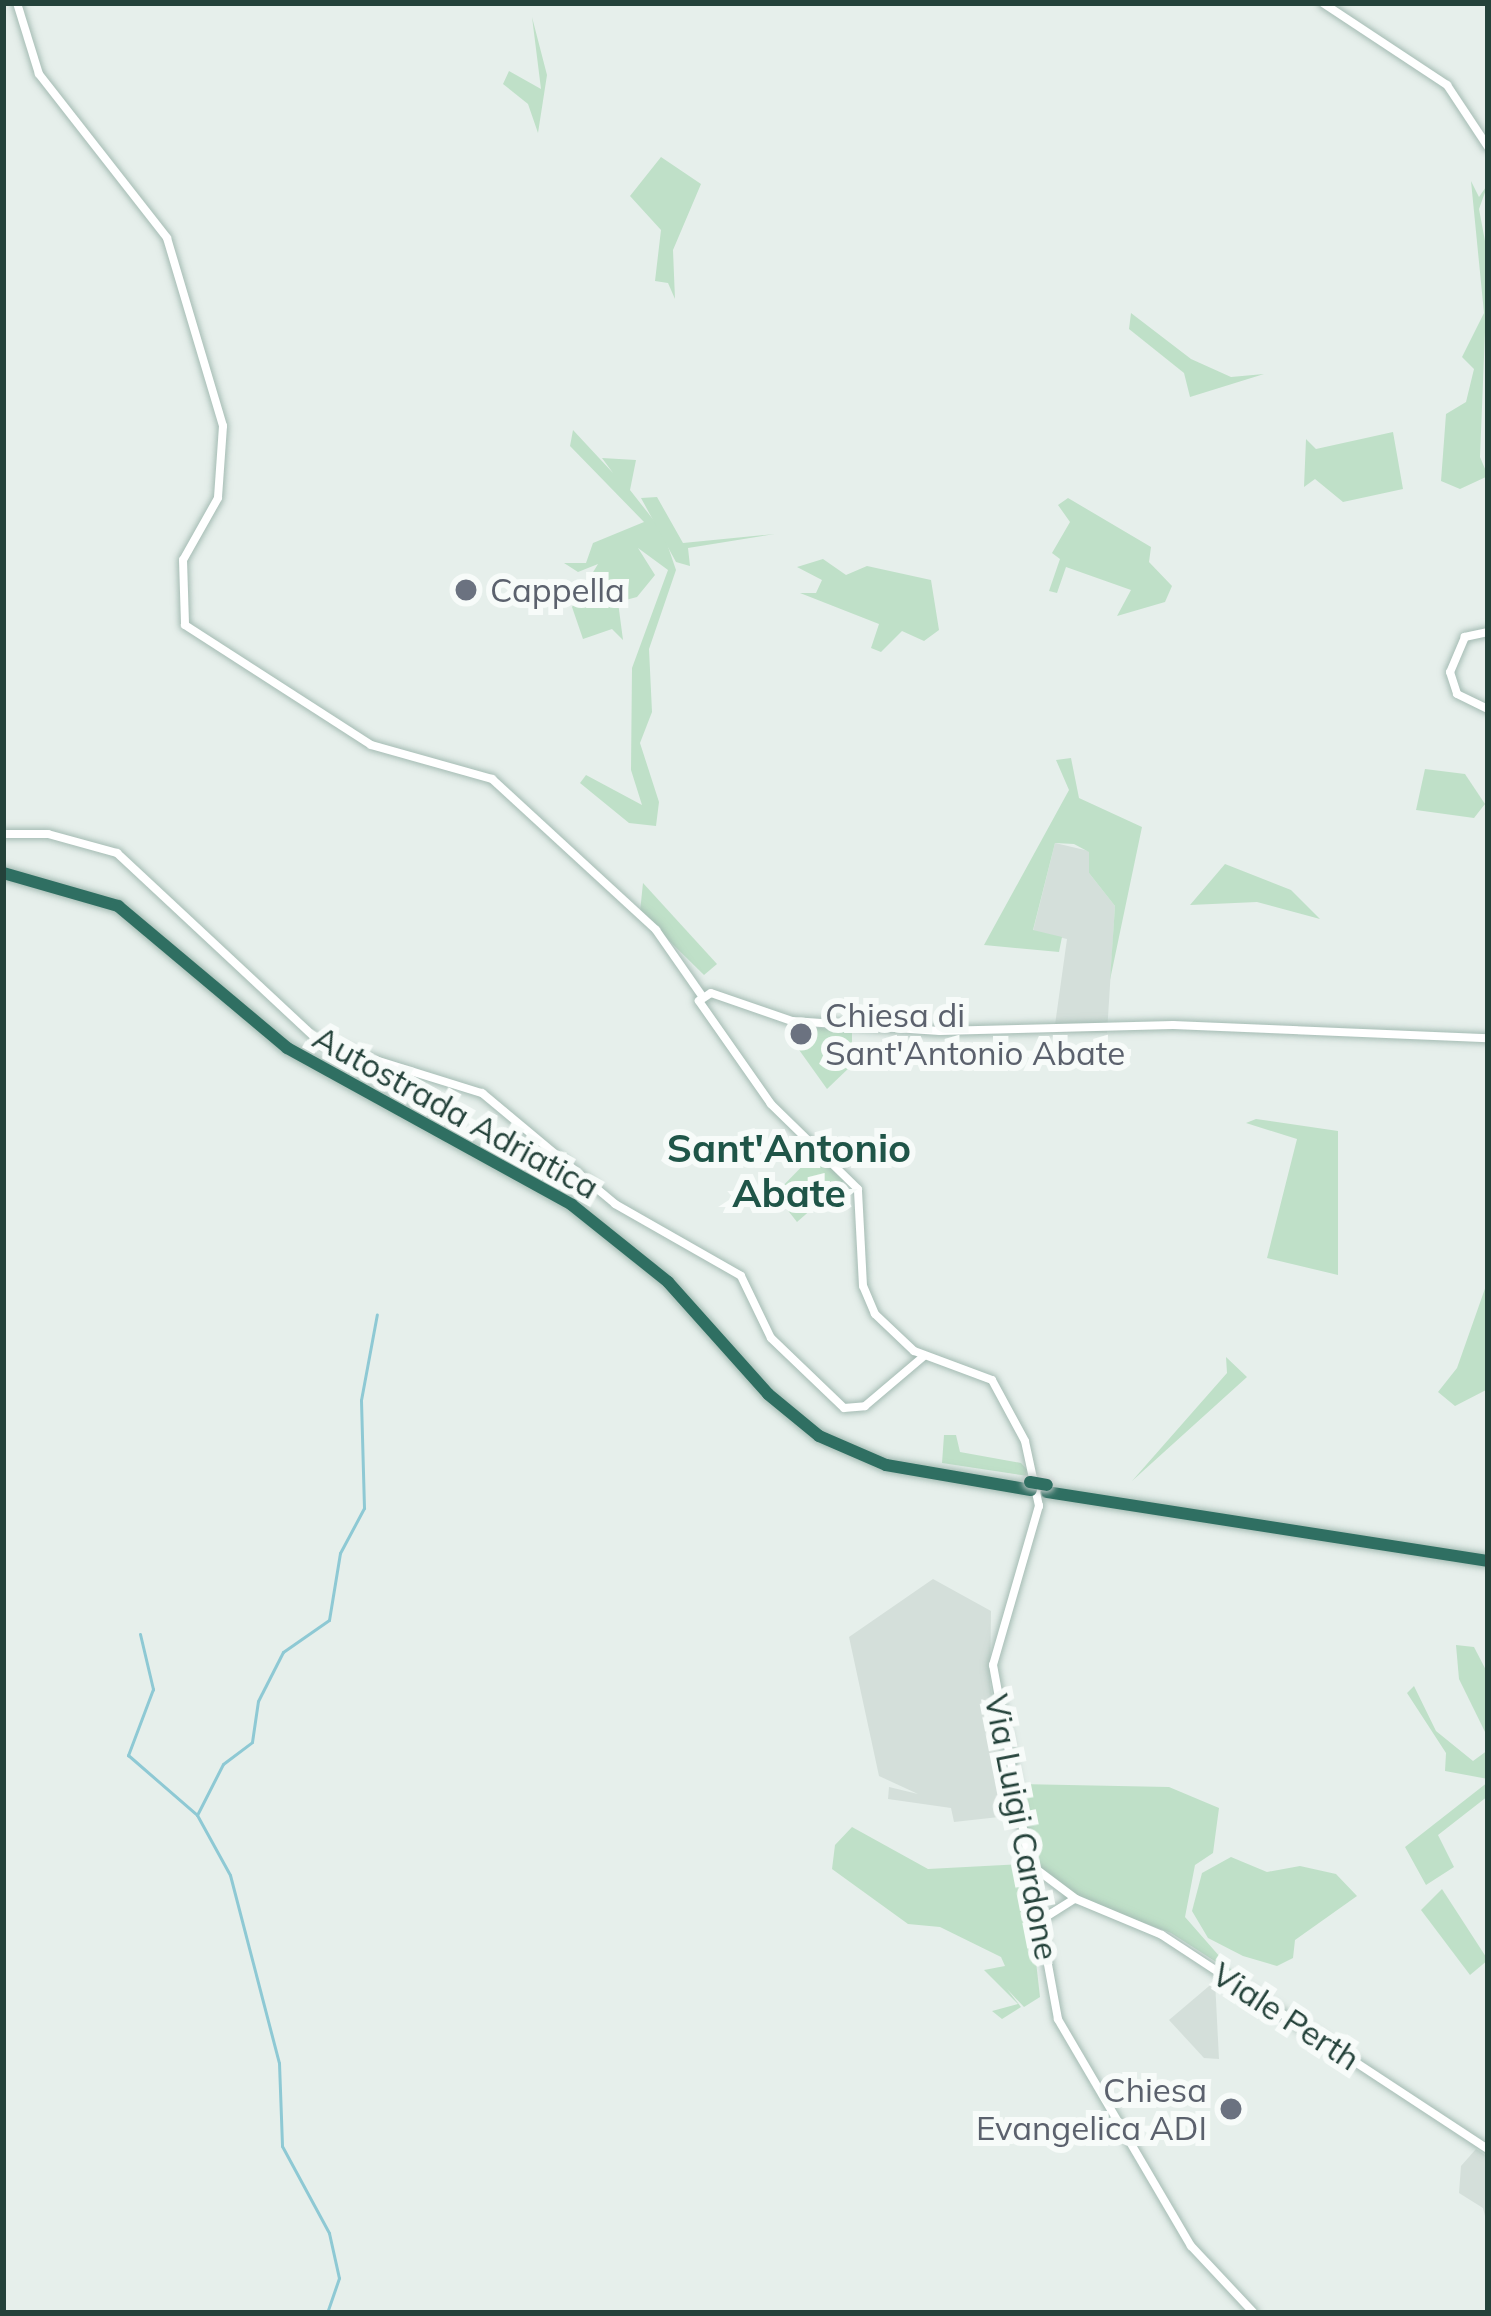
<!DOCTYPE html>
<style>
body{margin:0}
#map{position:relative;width:1491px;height:2316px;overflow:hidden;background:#e6efeb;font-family:Mulish,sans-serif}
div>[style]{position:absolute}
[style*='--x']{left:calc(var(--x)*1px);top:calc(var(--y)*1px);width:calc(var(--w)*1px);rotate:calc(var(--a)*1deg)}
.built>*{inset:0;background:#d4dfda}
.green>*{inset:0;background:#bfe0c8}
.stream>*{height:3px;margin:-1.5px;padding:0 1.5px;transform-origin:1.5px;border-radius:1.5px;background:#8ec9d4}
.roads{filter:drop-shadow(0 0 3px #a4bbb3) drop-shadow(0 0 3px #a4bbb3)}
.secondary>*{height:8px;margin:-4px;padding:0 4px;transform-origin:4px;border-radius:4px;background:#fff}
.highway>*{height:12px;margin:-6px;padding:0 6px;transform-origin:6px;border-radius:6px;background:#2f6f62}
.bridges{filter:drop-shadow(0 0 3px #c2cac8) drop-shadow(0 0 3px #c2cac8)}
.highway-bridge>*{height:12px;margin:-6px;padding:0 6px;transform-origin:6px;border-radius:6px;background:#2f6f62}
.dots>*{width:33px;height:33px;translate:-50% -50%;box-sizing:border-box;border:6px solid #f7fbf9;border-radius:50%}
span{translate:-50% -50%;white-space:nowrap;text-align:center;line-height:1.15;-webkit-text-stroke:12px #f7fbf9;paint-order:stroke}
.worship-label{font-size:33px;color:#5b616d}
.left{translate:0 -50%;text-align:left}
.right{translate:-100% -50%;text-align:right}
.street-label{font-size:33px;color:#24423a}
.quarter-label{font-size:39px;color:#1f5548;font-weight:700}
.frame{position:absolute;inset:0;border:6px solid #24423a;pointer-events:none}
</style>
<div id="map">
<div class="built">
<i style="clip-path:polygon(1055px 843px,1089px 851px,1089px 873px,1115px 906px,1107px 1033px,1054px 1032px,1067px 939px,1033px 931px)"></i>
<i style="clip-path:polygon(933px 1579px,991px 1611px,990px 1685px,1017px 1815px,954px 1822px,951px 1808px,888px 1799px,889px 1787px,918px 1794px,879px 1776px,849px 1637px)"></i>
<i style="clip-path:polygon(1215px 1981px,1219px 2059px,1204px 2058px,1169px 2020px)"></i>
<i style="clip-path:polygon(1476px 2149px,1488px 2157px,1487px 2224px,1483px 2208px,1459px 2193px,1461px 2166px)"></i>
</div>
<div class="green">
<i style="clip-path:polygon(532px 17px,547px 75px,538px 133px,528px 104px,503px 84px,509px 71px,541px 89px)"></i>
<i style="clip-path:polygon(661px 157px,701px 184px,673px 250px,675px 299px,668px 283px,655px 281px,661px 230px,630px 196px)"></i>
<i style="clip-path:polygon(1471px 181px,1479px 197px,1488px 184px,1479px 209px,1488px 257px,1480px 457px,1488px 476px,1460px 489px,1441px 481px,1446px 414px,1466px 402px,1474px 369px,1462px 357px,1484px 313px)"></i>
<i style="clip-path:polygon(1131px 313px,1191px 359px,1231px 377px,1264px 374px,1190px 397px,1184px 373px,1129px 329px)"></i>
<i style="clip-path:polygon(573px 430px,613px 473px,602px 458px,636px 460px,630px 490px,663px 532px,676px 570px,649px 649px,652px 712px,640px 743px,659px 802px,656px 826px,629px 823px,580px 783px,586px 775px,642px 805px,631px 770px,632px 668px,668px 570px,638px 548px,655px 575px,637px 597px,618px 602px,623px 640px,612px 629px,583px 639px,572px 607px,598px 564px,578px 572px,564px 563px,586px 563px,593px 543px,644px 522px,570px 446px)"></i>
<i style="clip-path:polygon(1393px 432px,1403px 489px,1343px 502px,1315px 479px,1304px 487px,1306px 439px,1316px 449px)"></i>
<i style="clip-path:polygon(657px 497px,683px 543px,775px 534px,688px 548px,690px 566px,676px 562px,641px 498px)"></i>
<i style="clip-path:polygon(1068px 498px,1151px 547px,1149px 562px,1172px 586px,1165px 602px,1117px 616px,1131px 590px,1066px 567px,1057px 593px,1049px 591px,1060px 559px,1052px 553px,1070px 522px,1058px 505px)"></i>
<i style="clip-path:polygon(823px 559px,846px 575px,867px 566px,931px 580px,939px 630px,924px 641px,902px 631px,881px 652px,871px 648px,879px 624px,800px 593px,816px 593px,822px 580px,797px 567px)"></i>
<i style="clip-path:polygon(1071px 758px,1079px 798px,1142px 827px,1110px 980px,1115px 906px,1089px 873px,1089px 852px,1074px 844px,1055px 843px,1033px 930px,1062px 937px,1059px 952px,984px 945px,1069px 790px,1056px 760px)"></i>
<i style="clip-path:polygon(1425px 769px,1465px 774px,1485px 804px,1474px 818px,1416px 810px)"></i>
<i style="clip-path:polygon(1225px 864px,1291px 890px,1320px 919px,1257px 902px,1190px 905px)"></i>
<i style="clip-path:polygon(643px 883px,717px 964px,704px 975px,640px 912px)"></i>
<i style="clip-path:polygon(810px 1027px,852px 1031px,852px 1065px,827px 1089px,797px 1047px)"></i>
<i style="clip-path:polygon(1256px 1119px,1338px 1131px,1338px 1275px,1267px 1258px,1297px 1139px,1246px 1123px)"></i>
<i style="clip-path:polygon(816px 1152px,846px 1179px,797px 1222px,775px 1194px)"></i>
<i style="clip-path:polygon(1488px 1280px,1488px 1389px,1455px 1406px,1438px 1392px,1457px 1368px)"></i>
<i style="clip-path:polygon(1226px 1357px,1247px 1377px,1132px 1481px,1227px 1373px)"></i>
<i style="clip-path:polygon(944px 1435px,956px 1435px,960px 1452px,1021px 1463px,1034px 1477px,942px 1463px)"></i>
<i style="clip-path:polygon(1456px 1645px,1474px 1647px,1488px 1674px,1488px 1738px,1459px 1679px)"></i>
<i style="clip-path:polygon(1414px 1686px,1436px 1731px,1473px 1761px,1488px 1750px,1488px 1779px,1445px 1771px,1446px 1753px,1407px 1693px)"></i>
<i style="clip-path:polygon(1488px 1782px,1488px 1796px,1438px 1835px,1454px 1867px,1426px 1885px,1405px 1847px)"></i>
<i style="clip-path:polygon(1018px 1784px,1169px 1787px,1219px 1808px,1213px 1853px,1195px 1865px,1185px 1917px,1235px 1974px,1171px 1933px,1067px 1894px,1034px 1868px)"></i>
<i style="clip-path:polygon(852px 1827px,928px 1869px,1025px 1864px,1040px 1997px,1024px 2007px,1007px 1989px,1021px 2007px,1002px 2019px,992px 2011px,1018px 2004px,984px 1970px,1005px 1966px,1001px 1957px,940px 1927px,908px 1924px,832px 1869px,835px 1845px)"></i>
<i style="clip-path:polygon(1231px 1857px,1267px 1872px,1300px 1866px,1336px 1874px,1357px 1896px,1295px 1940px,1293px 1958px,1277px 1966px,1243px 1956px,1208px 1938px,1192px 1911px,1202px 1873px)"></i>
<i style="clip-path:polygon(1442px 1889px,1488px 1960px,1470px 1975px,1421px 1910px)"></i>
</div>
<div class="stream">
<i style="--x:140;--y:1634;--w:57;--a:76.7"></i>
<i style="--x:153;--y:1689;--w:71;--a:110.7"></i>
<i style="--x:128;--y:1755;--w:91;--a:41"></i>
<i style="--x:197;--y:1815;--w:68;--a:61.2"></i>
<i style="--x:230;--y:1875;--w:194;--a:75.4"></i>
<i style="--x:279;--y:2063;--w:83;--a:87.9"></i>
<i style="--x:282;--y:2146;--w:99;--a:61.6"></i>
<i style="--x:329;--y:2233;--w:46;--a:77.5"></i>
<i style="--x:339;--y:2278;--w:37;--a:109"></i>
<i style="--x:197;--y:1815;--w:57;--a:-63"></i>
<i style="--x:223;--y:1764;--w:36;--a:-37"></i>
<i style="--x:252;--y:1742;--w:41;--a:-81.7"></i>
<i style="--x:258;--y:1701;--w:55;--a:-63"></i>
<i style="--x:283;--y:1652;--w:56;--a:-34.8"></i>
<i style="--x:329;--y:1620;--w:68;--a:-80.7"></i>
<i style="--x:340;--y:1553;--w:51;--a:-61.9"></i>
<i style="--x:364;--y:1508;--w:108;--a:-91.6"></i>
<i style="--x:361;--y:1400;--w:87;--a:-79.5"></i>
</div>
<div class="roads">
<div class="secondary">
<i style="--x:17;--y:3;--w:74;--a:72.8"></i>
<i style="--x:39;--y:74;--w:208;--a:52"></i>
<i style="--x:167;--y:238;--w:196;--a:73.4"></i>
<i style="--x:223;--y:426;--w:72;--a:94"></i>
<i style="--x:218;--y:498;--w:71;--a:119.4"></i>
<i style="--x:183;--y:560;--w:65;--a:88.2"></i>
<i style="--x:185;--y:625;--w:221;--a:32.8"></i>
<i style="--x:371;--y:745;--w:126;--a:15.7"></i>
<i style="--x:492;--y:779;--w:223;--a:42.6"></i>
<i style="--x:656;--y:930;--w:80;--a:55.1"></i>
<i style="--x:1323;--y:3;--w:149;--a:33.5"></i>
<i style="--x:1447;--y:85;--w:74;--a:56.5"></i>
<i style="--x:1488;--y:632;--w:24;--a:168"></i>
<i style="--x:1465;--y:637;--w:38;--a:113"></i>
<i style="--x:1450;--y:672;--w:23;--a:72"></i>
<i style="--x:1457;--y:694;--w:34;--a:26"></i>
<i style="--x:3;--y:834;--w:45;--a:0"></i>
<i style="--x:48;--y:834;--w:72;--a:15.4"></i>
<i style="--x:117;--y:853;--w:279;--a:43"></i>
<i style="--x:321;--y:1043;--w:169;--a:17.3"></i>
<i style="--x:482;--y:1093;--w:173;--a:39.8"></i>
<i style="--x:615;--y:1204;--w:145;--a:29.7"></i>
<i style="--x:741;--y:1276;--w:69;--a:64.2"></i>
<i style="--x:771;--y:1338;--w:101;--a:43.8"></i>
<i style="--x:844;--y:1408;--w:21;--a:-5"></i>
<i style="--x:865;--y:1406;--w:77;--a:-40.3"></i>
<i style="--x:1032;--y:1866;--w:55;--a:36.9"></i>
<i style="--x:1076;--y:1899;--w:93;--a:22.7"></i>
<i style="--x:1162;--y:1935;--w:390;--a:33.3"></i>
<i style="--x:1044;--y:1918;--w:36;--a:-32"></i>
<i style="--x:1254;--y:2313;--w:92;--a:-133.2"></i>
<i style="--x:1191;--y:2246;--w:263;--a:-120.4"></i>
<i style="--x:1058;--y:2019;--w:360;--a:-100.4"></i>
<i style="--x:993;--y:1665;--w:166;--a:-73.9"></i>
<i style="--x:1039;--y:1506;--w:66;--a:-102.2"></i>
<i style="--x:1025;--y:1441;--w:69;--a:-118.4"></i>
<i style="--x:992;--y:1380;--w:83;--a:-159.6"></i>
<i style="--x:914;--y:1351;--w:54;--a:-136.5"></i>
<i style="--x:875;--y:1314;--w:30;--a:-113"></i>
<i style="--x:863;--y:1286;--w:97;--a:-93"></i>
<i style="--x:858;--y:1189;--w:122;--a:-135.7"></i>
<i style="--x:771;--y:1104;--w:126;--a:-125"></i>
<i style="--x:699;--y:1001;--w:14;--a:-34"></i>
<i style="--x:711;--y:993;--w:86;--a:19.1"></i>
<i style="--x:792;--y:1021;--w:148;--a:3.9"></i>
<i style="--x:940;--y:1031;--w:233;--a:-1.5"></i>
<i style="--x:1173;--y:1025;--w:315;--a:2.4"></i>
</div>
<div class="highway">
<i style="--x:3;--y:873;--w:120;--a:16"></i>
<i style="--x:118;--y:906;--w:221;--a:40"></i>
<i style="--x:287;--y:1048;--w:325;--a:28.8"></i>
<i style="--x:572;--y:1205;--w:123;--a:38.7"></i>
<i style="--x:668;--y:1282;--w:150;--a:48.2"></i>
<i style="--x:768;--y:1394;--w:66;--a:39.5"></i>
<i style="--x:819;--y:1436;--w:73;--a:23.4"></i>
<i style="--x:886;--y:1465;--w:147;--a:9.8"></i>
<i style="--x:1047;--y:1492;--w:446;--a:8.9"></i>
</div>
</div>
<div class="bridges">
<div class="highway-bridge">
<i style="--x:1030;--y:1482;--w:17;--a:10"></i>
</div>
</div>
<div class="dots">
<i style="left:466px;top:590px;background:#6b7280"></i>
<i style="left:801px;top:1034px;background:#6b7280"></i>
<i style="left:1231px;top:2109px;background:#6b7280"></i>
</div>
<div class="worship-label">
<span class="left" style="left:490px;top:590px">Cappella</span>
<span class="left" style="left:825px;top:1034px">Chiesa di<br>Sant'Antonio Abate</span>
<span class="right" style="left:1207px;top:2109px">Chiesa<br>Evangelica ADI</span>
</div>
<div class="street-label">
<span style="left:456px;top:1112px;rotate:29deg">Autostrada Adriatica</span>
<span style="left:1022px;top:1827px;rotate:79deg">Via Luigi Cardone</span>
<span style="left:1286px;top:2016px;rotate:33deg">Viale Perth</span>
</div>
<div class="quarter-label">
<span style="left:789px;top:1171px">Sant'Antonio<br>Abate</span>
</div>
<div class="frame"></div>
</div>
